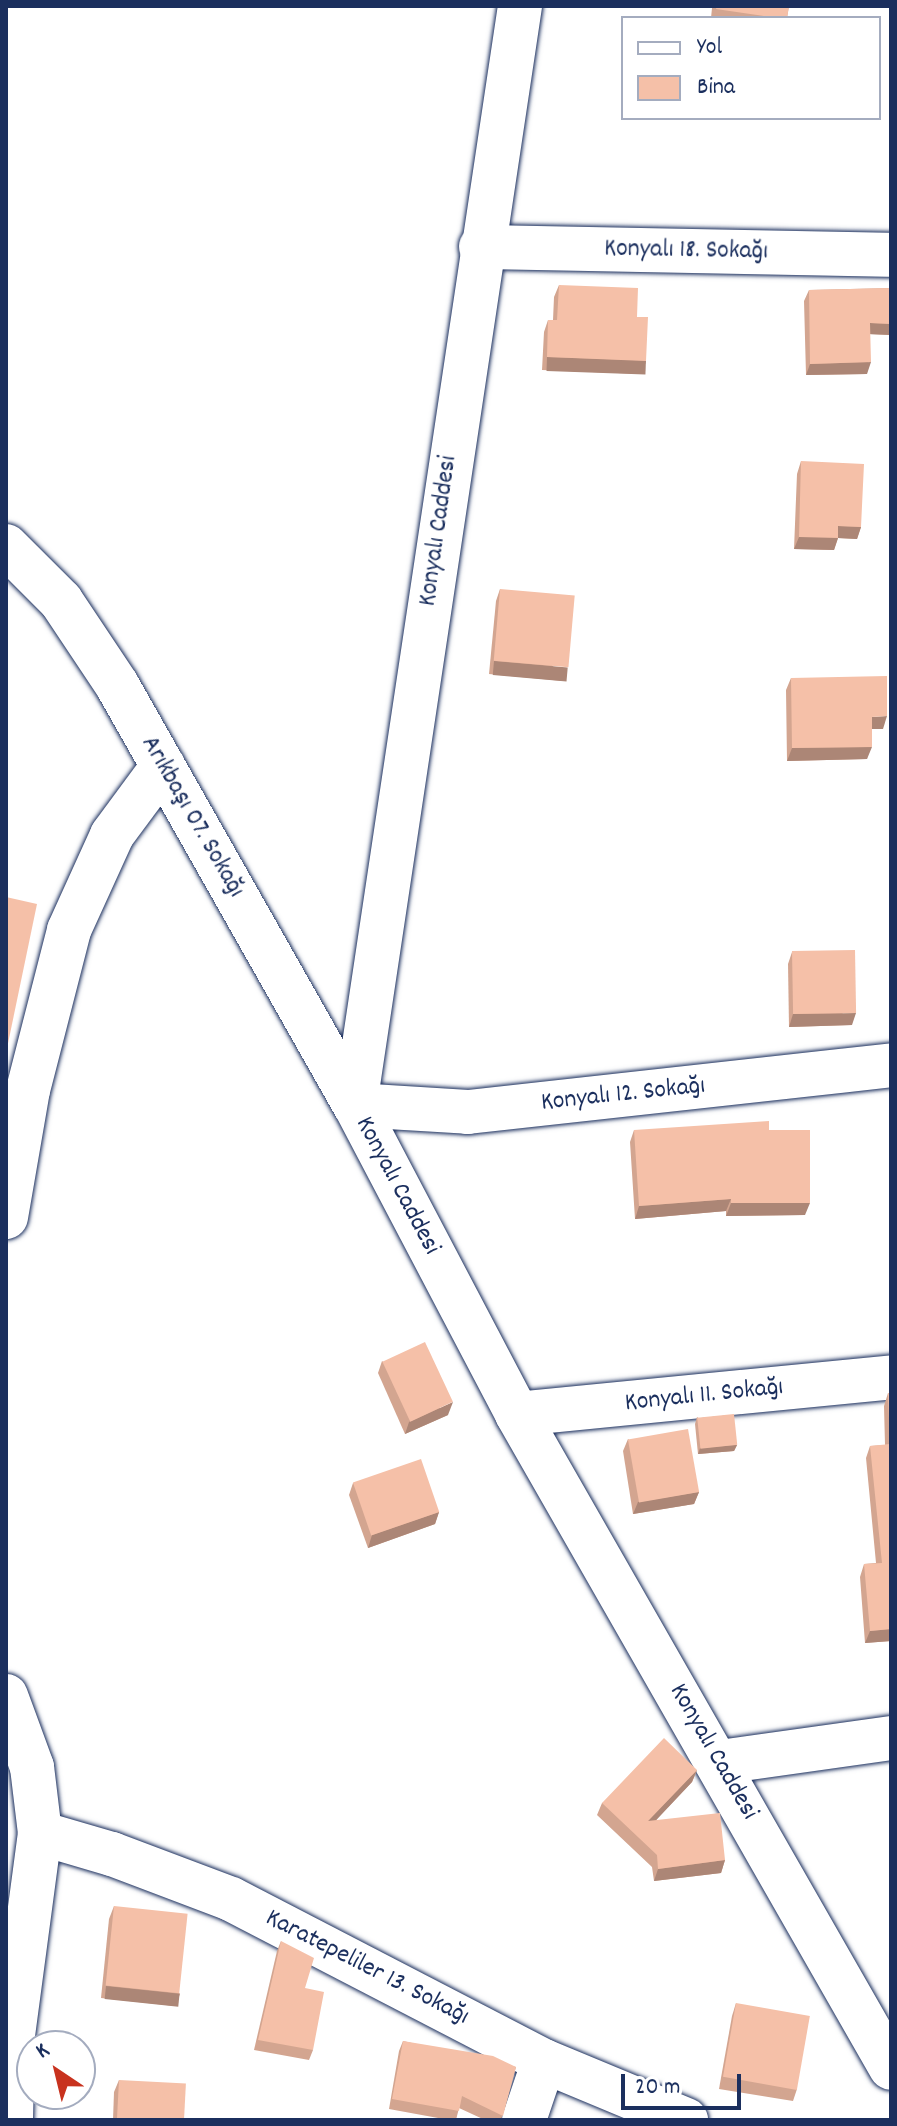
<!DOCTYPE html>
<meta charset="utf-8">
<style>
body{margin:0}
#map{position:relative;width:897px;height:2126px;overflow:hidden;background:#fff;font-family:Dekko,sans-serif}
div>[style]{position:absolute}
[style*='--x']{left:calc(var(--x)*1px);top:calc(var(--y)*1px);width:calc(var(--w)*1px);rotate:calc(var(--a)*1deg)}
.roads{filter:drop-shadow(0 0 2px #1b2f5e) drop-shadow(0 0 2px #1b2f5e)}
.minor>*{height:44px;margin:-22px;padding:0 22px;transform-origin:22px;border-radius:22px;background:#fff}
.wall>*{inset:0;background:#d3a590}
.shaded-wall>*{inset:0;background:#ac8676;transform-origin:0 0}
.building>*{inset:0;background:#f5c0a8;transform-origin:0 0}
span{translate:-50% -50%;white-space:nowrap;text-align:center;line-height:1.15;-webkit-text-stroke:6px #fff;paint-order:stroke}
.street-label{font-size:26px;color:#1b2f5e}
.frame{position:absolute;inset:0;border:8px solid #1b2f5e;pointer-events:none}
.legend{position:absolute;left:621px;top:16px;width:260px;height:104px;box-sizing:border-box;background:#fff;border:2px solid #a4acbf;margin:0;padding:10px 14px;list-style:none;font-size:24px;color:#1b2f5e}
.legend li{display:flex;align-items:center;gap:16px;height:40px}
.legend b{width:40px;border:2px solid #a4acbf}
.north{position:absolute;left:16px;top:2030px;width:80px;height:80px;box-sizing:border-box;background:#fff;border:2px solid #a4acbf;border-radius:50%;rotate:325deg;font-size:22px;font-weight:700;line-height:32px;text-align:center;color:#1b2f5e}
.north::after{content:'';display:block;margin:auto;width:28px;height:36px;background:#c8321e;clip-path:polygon(50% 0,100% 100%,50% 72%,0 100%)}
.scale{position:absolute;left:621px;top:2074px;width:120px;height:36px;box-sizing:border-box;border:4px solid #1b2f5e;border-top:0;padding-left:10px;font-size:24px;line-height:28px;white-space:nowrap;color:#1b2f5e;-webkit-text-stroke:6px #fff;paint-order:stroke}
</style>
<div id="map">
<div class="roads">
<div class="minor">
<i style="--x:520;--y:6;--w:1111;--a:98.54"></i>
<i style="--x:355;--y:1105;--w:349;--a:62.3"></i>
<i style="--x:517;--y:1414;--w:753;--a:60.24"></i>
<i style="--x:481;--y:247;--w:410;--a:1.1"></i>
<i style="--x:6;--y:546;--w:78;--a:45"></i>
<i style="--x:61;--y:601;--w:101;--a:56.3"></i>
<i style="--x:117;--y:685;--w:483;--a:60.5"></i>
<i style="--x:355;--y:1105;--w:113;--a:3.5"></i>
<i style="--x:468;--y:1112;--w:426;--a:-6.3"></i>
<i style="--x:6;--y:1217;--w:129;--a:-80.2"></i>
<i style="--x:28;--y:1090;--w:165;--a:-75.6"></i>
<i style="--x:69;--y:930;--w:104;--a:-65.6"></i>
<i style="--x:112;--y:835;--w:86;--a:-53.5"></i>
<i style="--x:517;--y:1414;--w:376;--a:-5.6"></i>
<i style="--x:6;--y:1696;--w:76;--a:69.9"></i>
<i style="--x:32;--y:1767;--w:66;--a:83.1"></i>
<i style="--x:40;--y:1833;--w:205;--a:97.6"></i>
<i style="--x:13;--y:2036;--w:84;--a:91.4"></i>
<i style="--x:720;--y:1762;--w:173;--a:-8"></i>
<i style="--x:40;--y:1833;--w:75;--a:16.3"></i>
<i style="--x:112;--y:1854;--w:127;--a:20.7"></i>
<i style="--x:231;--y:1899;--w:352;--a:27.4"></i>
<i style="--x:544;--y:2061;--w:154;--a:22.6"></i>
<i style="--x:524;--y:2120;--w:62;--a:-71.3"></i>
</div>
</div>
<div class="wall">
<i style="clip-path:polygon(698px 6px,789px 6px,787px 18px,711px 18px,712px 8px)"></i>
<i style="clip-path:polygon(559px 285px,637px 317px,646px 361px,642px 374px,542px 370px,544px 332px,548px 320px,553px 320px,554px 297px)"></i>
<i style="clip-path:polygon(891px 288px,891px 335px,870px 334px,867px 374px,806px 375px,804px 301px,809px 290px)"></i>
<i style="clip-path:polygon(801px 461px,861px 527px,857px 539px,838px 538px,834px 550px,794px 549px,797px 474px)"></i>
<i style="clip-path:polygon(500px 589px,563px 681px,489px 674px,496px 601px)"></i>
<i style="clip-path:polygon(791px 678px,883px 729px,872px 729px,867px 759px,787px 761px,786px 690px)"></i>
<i style="clip-path:polygon(792px 952px,852px 1025px,789px 1027px,788px 964px)"></i>
<i style="clip-path:polygon(634px 1130px,769px 1130px,805px 1215px,726px 1216px,726px 1211px,635px 1219px,630px 1142px)"></i>
<i style="clip-path:polygon(382px 1361px,448px 1415px,405px 1434px,378px 1373px)"></i>
<i style="clip-path:polygon(888px 1393px,891px 1393px,891px 1641px,865px 1643px,860px 1577px,864px 1564px,876px 1563px,866px 1458px,870px 1446px,885px 1445px,884px 1406px)"></i>
<i style="clip-path:polygon(697px 1417px,737px 1445px,734px 1451px,698px 1454px,695px 1424px)"></i>
<i style="clip-path:polygon(628px 1439px,699px 1492px,694px 1504px,633px 1514px,623px 1451px)"></i>
<i style="clip-path:polygon(353px 1483px,439px 1512px,435px 1524px,368px 1548px,349px 1495px)"></i>
<i style="clip-path:polygon(697px 1770px,692px 1782px,656px 1820px,725px 1860px,721px 1873px,654px 1881px,652px 1867px,597px 1815px,602px 1803px)"></i>
<i style="clip-path:polygon(114px 1906px,180px 1994px,175px 2006px,101px 1998px,109px 1919px)"></i>
<i style="clip-path:polygon(281px 1941px,313px 2050px,309px 2060px,254px 2050px,277px 1951px)"></i>
<i style="clip-path:polygon(736px 2003px,797px 2089px,793px 2101px,719px 2089px,732px 2016px)"></i>
<i style="clip-path:polygon(403px 2041px,516px 2067px,501px 2120px,485px 2120px,459px 2108px,456px 2120px,449px 2120px,389px 2109px,399px 2051px)"></i>
<i style="clip-path:polygon(119px 2080px,183px 2120px,113px 2120px,114px 2092px)"></i>
</div>
<div class="shaded-wall">
<i style="clip-path:polygon(870px 323px,891px 324px,891px 335px,866px 334px)"></i>
<i style="left:547px;top:357px;width:99px;height:14px;rotate:2deg"></i>
<i style="clip-path:polygon(871px 362px,867px 374px,806px 375px,810px 364px)"></i>
<i style="clip-path:polygon(838px 526px,861px 527px,857px 539px,838px 538px,834px 550px,794px 549px,799px 537px)"></i>
<i style="left:494px;top:661px;width:74px;height:14px;rotate:5deg"></i>
<i style="clip-path:polygon(887px 716px,883px 729px,867px 729px,872px 717px)"></i>
<i style="clip-path:polygon(872px 747px,867px 759px,787px 761px,792px 748px)"></i>
<i style="clip-path:polygon(856px 1013px,852px 1025px,789px 1027px,793px 1014px)"></i>
<i style="clip-path:polygon(731px 1199px,726px 1211px,635px 1219px,639px 1206px)"></i>
<i style="clip-path:polygon(731px 1203px,810px 1203px,805px 1215px,726px 1216px)"></i>
<i style="clip-path:polygon(453px 1402px,448px 1415px,405px 1434px,409px 1422px)"></i>
<i style="clip-path:polygon(737px 1445px,734px 1451px,698px 1454px,700px 1448px)"></i>
<i style="clip-path:polygon(699px 1492px,694px 1504px,633px 1514px,638px 1502px)"></i>
<i style="clip-path:polygon(439px 1512px,435px 1524px,368px 1548px,372px 1535px)"></i>
<i style="clip-path:polygon(891px 1629px,891px 1641px,865px 1643px,870px 1631px)"></i>
<i style="clip-path:polygon(697px 1770px,692px 1782px,644px 1833px,648px 1821px)"></i>
<i style="clip-path:polygon(725px 1860px,721px 1873px,654px 1881px,658px 1869px)"></i>
<i style="left:106px;top:1986px;width:74px;height:13px;rotate:6deg"></i>
</div>
<div class="building">
<i style="clip-path:polygon(717px 6px,789px 6px,787px 18px,778px 18px,716px 9px)"></i>
<i style="clip-path:polygon(559px 285px,638px 288px,637px 317px,648px 317px,646px 361px,547px 357px,548px 320px,557px 320px)"></i>
<i style="clip-path:polygon(891px 288px,891px 324px,870px 323px,871px 362px,810px 364px,809px 290px)"></i>
<i style="clip-path:polygon(801px 461px,864px 464px,861px 527px,838px 526px,838px 538px,799px 537px)"></i>
<i style="left:500px;top:589px;width:75px;height:72px;rotate:5deg"></i>
<i style="clip-path:polygon(887px 676px,887px 716px,872px 717px,872px 747px,792px 748px,791px 678px)"></i>
<i style="clip-path:polygon(6px 897px,37px 904px,6px 1053px)"></i>
<i style="left:855px;top:950px;width:63px;height:63px;rotate:89deg"></i>
<i style="clip-path:polygon(769px 1121px,769px 1130px,810px 1130px,810px 1203px,731px 1203px,731px 1199px,639px 1206px,634px 1130px)"></i>
<i style="left:425px;top:1342px;width:66px;height:47px;rotate:65deg"></i>
<i style="clip-path:polygon(888px 1393px,891px 1393px,891px 1629px,870px 1631px,864px 1564px,882px 1563px,870px 1446px,890px 1444px)"></i>
<i style="left:734px;top:1414px;width:31px;height:37px;rotate:84deg"></i>
<i style="left:688px;top:1429px;width:64px;height:61px;rotate:80deg"></i>
<i style="left:421px;top:1459px;width:56px;height:72px;rotate:71deg"></i>
<i style="clip-path:polygon(664px 1738px,697px 1770px,648px 1821px,720px 1813px,725px 1860px,658px 1869px,657px 1855px,602px 1803px)"></i>
<i style="left:114px;top:1906px;width:74px;height:80px;rotate:6deg"></i>
<i style="clip-path:polygon(281px 1941px,314px 1958px,305px 1988px,324px 1992px,313px 2050px,258px 2040px)"></i>
<i style="left:736px;top:2003px;width:75px;height:75px;rotate:10deg"></i>
<i style="clip-path:polygon(403px 2041px,493px 2056px,516px 2067px,503px 2116px,462px 2096px,459px 2111px,392px 2099px)"></i>
<i style="left:119px;top:2080px;width:67px;height:40px;rotate:3deg"></i>
</div>
<div class="street-label">
<span style="left:686px;top:251px;rotate:1deg">Konyalı 18. Sokağı</span>
<span style="left:439px;top:531px;rotate:-82deg">Konyalı Caddesi</span>
<span style="left:192px;top:817px;rotate:60deg">Arıkbaşı 07. Sokağı</span>
<span style="left:623px;top:1095px;rotate:-6deg">Konyalı 12. Sokağı</span>
<span style="left:397px;top:1186px;rotate:62deg">Konyalı Caddesi</span>
<span style="left:704px;top:1396px;rotate:-6deg">Konyalı 11. Sokağı</span>
<span style="left:713px;top:1752px;rotate:60deg">Konyalı Caddesi</span>
<span style="left:367px;top:1968px;rotate:27deg">Karatepeliler 13. Sokağı</span>
</div>
<div class="frame"></div>
<ul class="legend">
<li><b style="height:10px;background:#fff"></b>Yol</li>
<li><b style="height:22px;background:#f5c0a8"></b>Bina</li>
</ul>
<div class="north">K</div>
<div class="scale">20 m</div>
</div>
